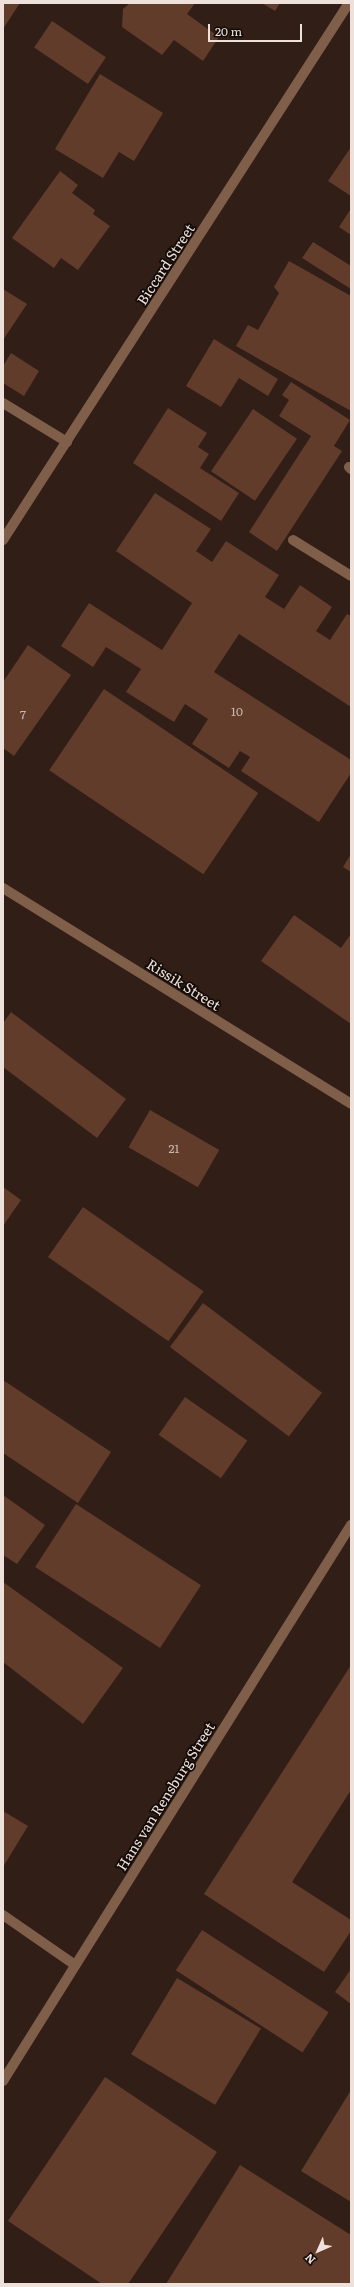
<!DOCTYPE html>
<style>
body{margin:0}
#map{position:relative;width:354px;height:2287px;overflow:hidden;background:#311e16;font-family:Literata,serif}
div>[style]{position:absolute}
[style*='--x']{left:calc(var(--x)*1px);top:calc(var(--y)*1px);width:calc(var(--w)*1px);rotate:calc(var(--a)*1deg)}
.building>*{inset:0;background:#613c2b;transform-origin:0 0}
.minor>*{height:10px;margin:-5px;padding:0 5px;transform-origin:5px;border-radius:5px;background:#805f4a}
span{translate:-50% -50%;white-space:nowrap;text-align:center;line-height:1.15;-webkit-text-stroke:3.5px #130b07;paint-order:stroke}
.number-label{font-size:12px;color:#cbb7ae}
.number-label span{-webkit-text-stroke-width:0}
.street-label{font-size:14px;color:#eee0da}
.frame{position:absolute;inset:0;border:4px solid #eee0da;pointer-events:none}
.north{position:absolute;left:298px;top:2231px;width:40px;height:40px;-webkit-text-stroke:3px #130b07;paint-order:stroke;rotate:225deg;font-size:11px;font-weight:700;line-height:16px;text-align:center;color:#eee0da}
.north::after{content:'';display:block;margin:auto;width:14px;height:18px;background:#eee0da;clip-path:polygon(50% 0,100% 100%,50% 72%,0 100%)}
.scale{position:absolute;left:208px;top:24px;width:94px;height:18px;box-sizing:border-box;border:2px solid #eee0da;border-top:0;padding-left:5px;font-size:12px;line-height:14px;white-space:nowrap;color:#eee0da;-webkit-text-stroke:3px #130b07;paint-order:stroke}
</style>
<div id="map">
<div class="building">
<i style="clip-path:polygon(3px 3px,20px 3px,3px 29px)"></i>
<i style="clip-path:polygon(130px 3px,195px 3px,187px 14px,219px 37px,203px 61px,174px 40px,162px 55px,122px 27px,123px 9px)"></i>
<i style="clip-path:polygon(262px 3px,280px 3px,275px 11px)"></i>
<i style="left:52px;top:21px;width:65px;height:32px;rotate:34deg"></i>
<i style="clip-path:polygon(100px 74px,163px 113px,134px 161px,119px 152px,103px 178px,55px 149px)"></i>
<i style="clip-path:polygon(351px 147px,351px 196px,328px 181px)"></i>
<i style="clip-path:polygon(60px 171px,78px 185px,72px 193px,95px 210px,93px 214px,110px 226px,78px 270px,61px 258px,54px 268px,12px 238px)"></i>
<i style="clip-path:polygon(350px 210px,351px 211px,351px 235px,339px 227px)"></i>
<i style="clip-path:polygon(313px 242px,351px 266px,351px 289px,302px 258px)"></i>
<i style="clip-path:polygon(289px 261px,351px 296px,351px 411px,236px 346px,248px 325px,258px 330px,279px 293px,274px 287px)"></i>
<i style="clip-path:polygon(3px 289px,27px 304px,3px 340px)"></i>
<i style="clip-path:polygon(214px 339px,278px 379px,268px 396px,239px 378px,221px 407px,186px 386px)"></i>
<i style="clip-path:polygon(11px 353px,39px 371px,24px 396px,3px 383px,3px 366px)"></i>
<i style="clip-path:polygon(291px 382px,350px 420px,334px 446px,342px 451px,277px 551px,249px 532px,311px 436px,279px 416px,289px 400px,282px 395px)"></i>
<i style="clip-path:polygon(168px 408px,207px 433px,198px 447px,209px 454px,200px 468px,239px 493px,221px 521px,133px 463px)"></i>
<i style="left:253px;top:409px;width:53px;height:75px;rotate:34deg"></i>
<i style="clip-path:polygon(155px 493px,211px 529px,196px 551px,212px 562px,226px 541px,279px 575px,265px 597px,284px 609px,300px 585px,332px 607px,316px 631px,330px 640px,347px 614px,351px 616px,351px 707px,239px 634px,214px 672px,351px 760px,351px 773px,319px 822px,241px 771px,250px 757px,240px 751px,229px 768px,192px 744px,208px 719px,185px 704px,174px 722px,126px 692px,141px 669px,106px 647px,93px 667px,61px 646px,89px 603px,162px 650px,192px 603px,116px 551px)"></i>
<i style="clip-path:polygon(28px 645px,71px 675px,14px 756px,3px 748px,3px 682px)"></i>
<i style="left:104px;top:689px;width:186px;height:98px;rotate:34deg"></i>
<i style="clip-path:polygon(351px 854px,351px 872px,343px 867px)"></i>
<i style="clip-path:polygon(294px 915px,341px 948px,351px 934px,351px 1024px,261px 961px)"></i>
<i style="clip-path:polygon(11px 1012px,126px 1099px,97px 1138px,3px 1067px,3px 1023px)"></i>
<i style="left:150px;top:1110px;width:80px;height:43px;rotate:30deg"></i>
<i style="clip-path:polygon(3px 1187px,21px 1200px,3px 1226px)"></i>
<i style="left:83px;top:1207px;width:147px;height:61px;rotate:35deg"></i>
<i style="left:203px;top:1303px;width:149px;height:55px;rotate:37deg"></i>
<i style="clip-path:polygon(3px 1380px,111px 1452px,78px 1503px,3px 1453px)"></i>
<i style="left:185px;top:1397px;width:76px;height:46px;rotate:35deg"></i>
<i style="clip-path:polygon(3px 1495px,45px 1525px,17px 1564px,3px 1555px)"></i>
<i style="left:76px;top:1504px;width:149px;height:75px;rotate:33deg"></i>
<i style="clip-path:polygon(3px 1582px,123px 1668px,83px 1724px,3px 1662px)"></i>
<i style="clip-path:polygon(351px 1665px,351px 1790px,292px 1882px,351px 1920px,351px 1931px,324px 1972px,204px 1894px)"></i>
<i style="clip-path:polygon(3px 1811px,28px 1826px,3px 1867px)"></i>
<i style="left:202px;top:1930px;width:151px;height:48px;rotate:33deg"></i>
<i style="clip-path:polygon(351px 1969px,351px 2004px,335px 1992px)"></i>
<i style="left:177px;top:1978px;width:98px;height:89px;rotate:31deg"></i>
<i style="clip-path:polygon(105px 2077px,217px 2152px,128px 2284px,102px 2284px,8px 2221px)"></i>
<i style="clip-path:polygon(351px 2090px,351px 2202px,301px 2171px)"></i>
<i style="clip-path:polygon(240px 2165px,351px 2235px,351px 2284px,166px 2284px)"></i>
</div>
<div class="minor">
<i style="--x:3;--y:403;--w:75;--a:31.4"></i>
<i style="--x:349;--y:467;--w:3;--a:45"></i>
<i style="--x:3;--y:540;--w:639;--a:-57.21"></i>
<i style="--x:293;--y:540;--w:68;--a:31.8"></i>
<i style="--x:3;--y:888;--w:410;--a:31.8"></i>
<i style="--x:3;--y:1915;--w:88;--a:34.8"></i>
<i style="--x:3;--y:2081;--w:656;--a:-57.96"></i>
</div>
<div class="number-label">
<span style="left:237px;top:712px">10</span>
<span style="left:23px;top:715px">7</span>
<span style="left:174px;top:1149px">21</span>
</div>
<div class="street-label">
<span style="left:165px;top:264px;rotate:-57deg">Biccard Street</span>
<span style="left:184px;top:984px;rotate:32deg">Rissik Street</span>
<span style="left:165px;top:1796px;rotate:-58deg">Hans van Rensburg Street</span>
</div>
<div class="frame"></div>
<div class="north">N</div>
<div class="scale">20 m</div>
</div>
